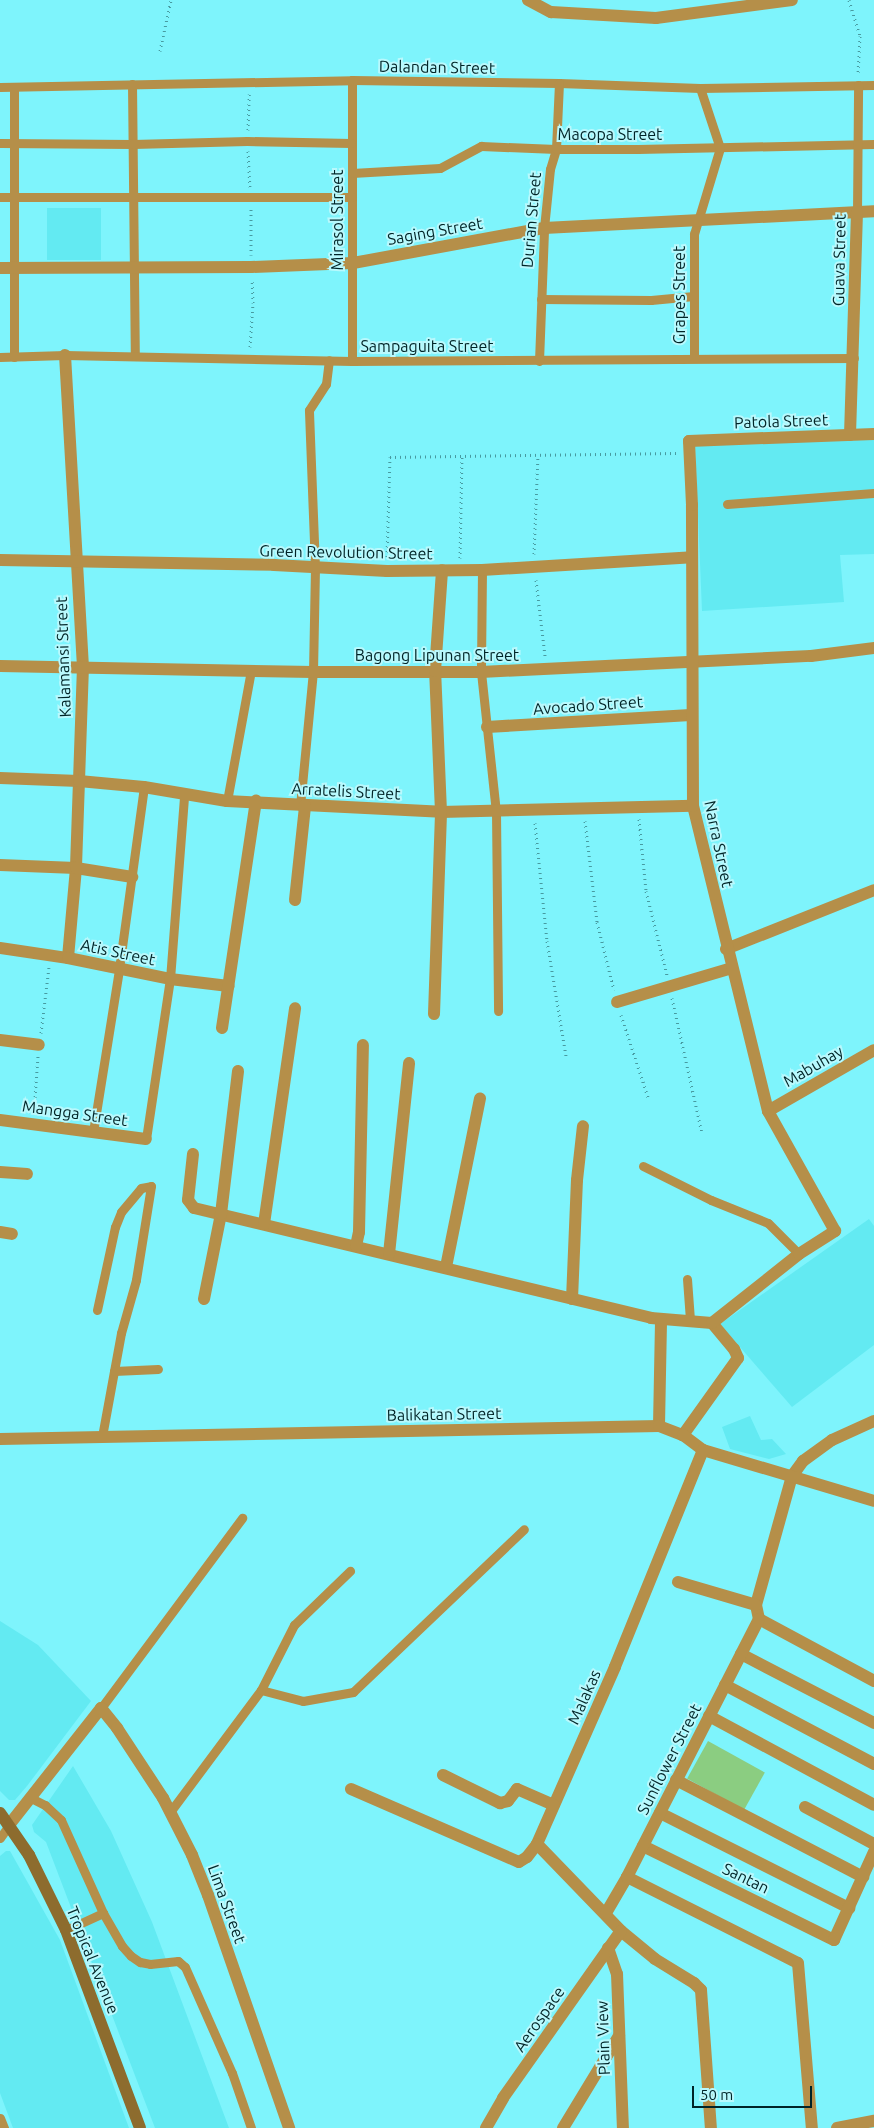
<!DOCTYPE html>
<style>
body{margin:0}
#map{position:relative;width:874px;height:2128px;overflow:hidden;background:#7ef4fc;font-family:Ubuntu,sans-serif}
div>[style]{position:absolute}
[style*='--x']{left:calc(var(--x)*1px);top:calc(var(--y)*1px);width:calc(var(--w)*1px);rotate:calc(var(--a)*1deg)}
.built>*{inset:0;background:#63eaf2;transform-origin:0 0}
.green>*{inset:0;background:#8bcd81;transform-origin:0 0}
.path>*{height:3px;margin-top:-1.5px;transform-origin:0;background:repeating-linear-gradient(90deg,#479aa0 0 1px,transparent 0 5px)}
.lane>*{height:9px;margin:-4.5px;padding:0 4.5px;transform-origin:4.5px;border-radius:4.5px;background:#b58f49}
.street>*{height:12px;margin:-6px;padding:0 6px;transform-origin:6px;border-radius:6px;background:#b58f49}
.secondary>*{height:12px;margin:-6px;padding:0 6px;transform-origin:6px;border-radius:6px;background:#8d6c2e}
span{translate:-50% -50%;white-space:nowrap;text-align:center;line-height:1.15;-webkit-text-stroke:4px #b9f9fd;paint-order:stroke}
.street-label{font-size:16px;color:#002427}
.scale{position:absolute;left:692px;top:2086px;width:120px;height:22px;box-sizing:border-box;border:2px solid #002427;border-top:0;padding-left:6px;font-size:15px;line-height:18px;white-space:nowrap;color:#002427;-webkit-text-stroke:4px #b9f9fd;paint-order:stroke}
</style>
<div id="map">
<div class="built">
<i style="left:47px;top:208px;width:54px;height:52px"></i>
<i style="clip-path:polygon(874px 437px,874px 554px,840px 555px,844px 602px,702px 611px,695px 443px)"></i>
<i style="clip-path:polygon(869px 1219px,874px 1226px,874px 1345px,792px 1407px,720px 1324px)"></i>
<i style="clip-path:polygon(750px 1416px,761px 1440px,772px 1439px,786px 1454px,769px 1459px,730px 1449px,722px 1427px)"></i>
<i style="clip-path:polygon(0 1621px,38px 1645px,91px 1701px,27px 1786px,15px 1800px,9px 1800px,0 1791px)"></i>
<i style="clip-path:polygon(73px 1766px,111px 1831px,152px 1922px,229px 2128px,155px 2128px,46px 1842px,34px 1832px,32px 1825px)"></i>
<i style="clip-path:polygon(6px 1851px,10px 1851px,60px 1940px,129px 2128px,13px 2128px,0 2093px,0 1856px)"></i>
</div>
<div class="green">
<i style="left:708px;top:1741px;width:65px;height:43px;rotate:29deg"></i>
</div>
<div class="path">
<i style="--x:849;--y:0;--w:38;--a:73"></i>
<i style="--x:860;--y:36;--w:39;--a:93"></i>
<i style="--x:160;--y:51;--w:52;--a:-77.8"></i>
<i style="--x:248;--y:130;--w:36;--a:-88"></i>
<i style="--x:248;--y:151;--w:36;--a:87"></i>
<i style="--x:251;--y:255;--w:46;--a:-90"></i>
<i style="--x:250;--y:347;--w:44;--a:-86.1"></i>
<i style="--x:253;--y:303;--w:24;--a:-92"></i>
<i style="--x:534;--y:554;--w:99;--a:-87.7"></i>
<i style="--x:387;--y:557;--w:100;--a:-88.3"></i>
<i style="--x:390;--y:457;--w:286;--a:-0.8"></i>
<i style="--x:460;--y:558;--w:102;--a:-88.9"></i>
<i style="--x:536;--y:580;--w:77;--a:83.2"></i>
<i style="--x:639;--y:819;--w:72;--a:84.4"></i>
<i style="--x:646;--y:891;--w:87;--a:76"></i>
<i style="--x:585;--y:821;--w:102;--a:83.2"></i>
<i style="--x:597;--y:922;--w:70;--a:76"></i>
<i style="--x:535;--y:823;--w:119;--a:84.2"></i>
<i style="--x:547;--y:941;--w:117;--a:80.6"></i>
<i style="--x:672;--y:998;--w:138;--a:77.5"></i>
<i style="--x:621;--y:1015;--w:89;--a:71.8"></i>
<i style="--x:41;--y:1033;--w:66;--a:-83.1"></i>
<i style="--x:34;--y:1112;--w:56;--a:-85.9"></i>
</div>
<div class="lane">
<i style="--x:352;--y:80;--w:281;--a:90"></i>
<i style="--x:132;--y:84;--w:272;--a:89.4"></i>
<i style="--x:0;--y:87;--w:352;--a:-1.1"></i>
<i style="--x:352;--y:80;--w:207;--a:0.8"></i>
<i style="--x:559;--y:83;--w:141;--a:2"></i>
<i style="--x:700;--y:88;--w:174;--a:-1"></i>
<i style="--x:0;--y:143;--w:133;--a:0.4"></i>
<i style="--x:133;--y:144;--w:114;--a:-1.5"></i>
<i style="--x:247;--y:141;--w:104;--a:1.1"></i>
<i style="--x:352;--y:173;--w:88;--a:-3.3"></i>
<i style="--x:440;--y:168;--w:47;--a:-28.2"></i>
<i style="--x:481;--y:146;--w:75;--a:2.3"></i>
<i style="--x:556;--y:149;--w:82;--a:0"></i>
<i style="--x:638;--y:149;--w:236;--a:-1.2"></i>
<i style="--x:0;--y:197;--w:352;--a:0"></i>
<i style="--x:857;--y:212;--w:127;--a:-89.5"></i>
<i style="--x:541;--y:299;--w:110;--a:0.5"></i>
<i style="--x:651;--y:300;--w:43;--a:-5.3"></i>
<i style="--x:0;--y:357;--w:65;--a:-1.8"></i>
<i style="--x:65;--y:355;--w:287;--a:1.2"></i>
<i style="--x:352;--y:361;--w:502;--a:-0.34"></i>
<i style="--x:14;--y:357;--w:270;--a:-90"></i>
<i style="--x:694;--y:358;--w:124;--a:-90"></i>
<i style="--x:694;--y:234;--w:90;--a:-73.2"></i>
<i style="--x:720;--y:148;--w:63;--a:-108.4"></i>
<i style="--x:539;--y:361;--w:133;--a:-87.8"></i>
<i style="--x:544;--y:228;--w:59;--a:-84.2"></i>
<i style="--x:550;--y:169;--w:21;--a:-73"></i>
<i style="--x:556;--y:149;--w:66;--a:-87.4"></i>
<i style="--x:727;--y:504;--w:147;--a:-4.3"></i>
<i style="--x:482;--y:570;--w:102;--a:90.6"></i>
<i style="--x:481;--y:672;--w:141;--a:83.9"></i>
<i style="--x:496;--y:812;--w:199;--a:89.4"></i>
<i style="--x:227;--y:801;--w:133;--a:-79.6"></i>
<i style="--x:300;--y:806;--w:135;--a:-84.5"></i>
<i style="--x:313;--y:672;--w:104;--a:-88.9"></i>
<i style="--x:315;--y:568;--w:158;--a:-92.2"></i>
<i style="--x:309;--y:410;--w:31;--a:-57"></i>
<i style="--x:326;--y:384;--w:24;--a:-83"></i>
<i style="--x:93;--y:1132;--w:165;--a:-80.9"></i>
<i style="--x:119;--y:969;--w:184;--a:-82.2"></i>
<i style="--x:146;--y:1139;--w:162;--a:-81.5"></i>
<i style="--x:170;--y:979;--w:185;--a:-85.6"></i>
<i style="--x:643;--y:1166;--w:76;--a:26.6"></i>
<i style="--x:711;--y:1200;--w:61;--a:22"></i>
<i style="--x:768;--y:1223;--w:44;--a:45"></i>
<i style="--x:687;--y:1279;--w:41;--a:85.8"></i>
<i style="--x:97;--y:1310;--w:85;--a:-77.8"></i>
<i style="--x:115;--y:1227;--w:16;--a:-68"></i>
<i style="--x:121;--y:1212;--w:31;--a:-50"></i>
<i style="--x:141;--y:1188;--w:10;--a:-11"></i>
<i style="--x:151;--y:1186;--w:95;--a:99.1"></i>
<i style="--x:136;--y:1280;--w:55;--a:105.8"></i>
<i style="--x:121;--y:1333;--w:106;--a:100.4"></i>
<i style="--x:114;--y:1371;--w:44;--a:-2.6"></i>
<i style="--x:261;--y:1690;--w:43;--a:14.7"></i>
<i style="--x:303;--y:1701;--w:51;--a:-10.2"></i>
<i style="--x:353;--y:1692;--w:236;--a:-43.6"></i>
<i style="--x:101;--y:1708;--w:237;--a:-53.4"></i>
<i style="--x:31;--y:1798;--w:16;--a:27"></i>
<i style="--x:45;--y:1805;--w:22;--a:43"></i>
<i style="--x:61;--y:1820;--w:102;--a:65.7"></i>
<i style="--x:103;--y:1913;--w:38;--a:60"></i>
<i style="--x:122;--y:1946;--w:13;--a:48"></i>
<i style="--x:131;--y:1956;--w:11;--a:34"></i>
<i style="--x:140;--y:1962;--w:10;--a:11"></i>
<i style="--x:150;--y:1964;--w:28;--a:-6"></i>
<i style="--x:178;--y:1961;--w:9;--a:41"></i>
<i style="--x:185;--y:1967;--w:116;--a:66.1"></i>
<i style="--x:232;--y:2073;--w:58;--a:70.9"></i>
<i style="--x:170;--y:1812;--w:152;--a:-53.3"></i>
<i style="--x:261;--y:1690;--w:73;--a:-63.1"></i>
<i style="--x:294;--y:1625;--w:78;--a:-44"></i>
<i style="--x:0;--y:1838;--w:16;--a:-55"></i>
<i style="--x:66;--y:1930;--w:41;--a:-24.7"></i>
<i style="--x:0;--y:2118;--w:11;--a:68"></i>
</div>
<div class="street">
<i style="--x:528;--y:0;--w:26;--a:28"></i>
<i style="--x:551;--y:12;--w:105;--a:3.3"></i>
<i style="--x:656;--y:18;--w:137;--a:-7.5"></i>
<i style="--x:0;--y:268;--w:251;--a:-0.2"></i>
<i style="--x:251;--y:267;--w:102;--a:-2.2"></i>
<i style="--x:353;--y:263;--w:194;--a:-10.4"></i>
<i style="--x:544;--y:228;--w:330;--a:-2.9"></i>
<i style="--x:65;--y:355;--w:312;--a:86.7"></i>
<i style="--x:83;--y:666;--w:202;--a:92"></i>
<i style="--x:76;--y:868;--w:90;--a:95.1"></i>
<i style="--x:850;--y:435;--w:223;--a:-88.2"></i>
<i style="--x:0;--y:560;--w:274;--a:1"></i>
<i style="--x:274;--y:565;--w:113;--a:3"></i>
<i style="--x:387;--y:571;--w:95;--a:-0.6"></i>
<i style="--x:482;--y:570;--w:210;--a:-3.5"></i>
<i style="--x:0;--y:666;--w:313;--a:1.1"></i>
<i style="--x:313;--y:672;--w:168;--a:0"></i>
<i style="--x:481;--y:672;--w:330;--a:-2.8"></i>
<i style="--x:811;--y:656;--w:64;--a:-7.2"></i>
<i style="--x:487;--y:727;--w:204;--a:-3.4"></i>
<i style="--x:0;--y:778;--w:79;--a:2.2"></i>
<i style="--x:79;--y:781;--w:65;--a:5.3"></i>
<i style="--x:144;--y:787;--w:84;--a:9.6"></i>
<i style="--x:227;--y:801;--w:214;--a:2.9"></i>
<i style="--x:441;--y:812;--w:252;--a:-1.4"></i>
<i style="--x:0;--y:865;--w:76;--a:2.3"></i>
<i style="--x:76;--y:868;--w:57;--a:9.1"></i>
<i style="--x:295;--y:900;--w:95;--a:-83.9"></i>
<i style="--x:0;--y:948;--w:69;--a:8.4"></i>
<i style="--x:68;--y:958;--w:104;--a:11.6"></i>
<i style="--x:170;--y:979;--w:59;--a:6.8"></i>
<i style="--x:726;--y:949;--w:159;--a:-21.7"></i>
<i style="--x:617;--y:1002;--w:120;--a:-16.5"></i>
<i style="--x:434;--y:1014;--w:202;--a:-88"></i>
<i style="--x:441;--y:812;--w:141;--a:-92.4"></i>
<i style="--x:435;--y:671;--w:101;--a:-86"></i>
<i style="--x:222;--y:1028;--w:230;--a:-81.5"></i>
<i style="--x:0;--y:1040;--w:39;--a:7"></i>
<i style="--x:768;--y:1111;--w:122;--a:-29.9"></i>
<i style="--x:0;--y:1120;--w:147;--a:7.4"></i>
<i style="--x:193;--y:1154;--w:46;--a:96.2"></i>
<i style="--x:188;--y:1200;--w:10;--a:53"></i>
<i style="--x:194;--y:1208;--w:470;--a:13.5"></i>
<i style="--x:651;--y:1318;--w:61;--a:4.7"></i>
<i style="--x:712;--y:1323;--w:34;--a:50"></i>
<i style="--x:734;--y:1349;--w:10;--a:66"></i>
<i style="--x:738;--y:1358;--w:95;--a:125.5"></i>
<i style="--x:0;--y:1172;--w:27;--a:4"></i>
<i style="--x:264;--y:1224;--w:218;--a:-81.8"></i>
<i style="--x:0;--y:1232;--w:12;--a:9"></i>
<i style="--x:356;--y:1246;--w:14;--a:-78"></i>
<i style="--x:359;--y:1232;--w:187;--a:-88.8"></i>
<i style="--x:389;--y:1254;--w:192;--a:-84"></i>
<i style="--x:446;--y:1267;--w:172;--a:-78.6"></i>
<i style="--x:204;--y:1299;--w:87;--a:-78.7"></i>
<i style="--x:221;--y:1214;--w:144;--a:-83.2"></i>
<i style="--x:572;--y:1299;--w:119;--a:-87.6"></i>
<i style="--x:577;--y:1180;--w:54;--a:-83.7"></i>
<i style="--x:712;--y:1323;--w:111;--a:-38.4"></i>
<i style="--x:799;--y:1254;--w:43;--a:-32.6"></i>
<i style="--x:835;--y:1231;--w:137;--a:-119.2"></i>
<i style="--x:768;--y:1111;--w:314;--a:-103.8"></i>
<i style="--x:693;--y:806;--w:301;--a:-90.2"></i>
<i style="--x:692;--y:505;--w:64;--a:-92.7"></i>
<i style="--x:689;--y:441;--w:185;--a:-2.2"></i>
<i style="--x:874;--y:1421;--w:46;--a:155.7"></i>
<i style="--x:832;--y:1440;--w:36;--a:144"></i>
<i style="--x:803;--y:1461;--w:19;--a:126"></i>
<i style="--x:792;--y:1476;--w:134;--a:105.6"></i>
<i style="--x:756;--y:1605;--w:14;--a:78"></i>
<i style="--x:759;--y:1619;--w:131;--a:28.3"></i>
<i style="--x:659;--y:1426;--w:106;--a:-88.9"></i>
<i style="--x:0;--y:1439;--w:659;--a:-1.13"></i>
<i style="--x:659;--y:1426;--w:26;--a:21"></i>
<i style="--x:683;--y:1435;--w:25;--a:37"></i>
<i style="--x:703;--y:1450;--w:178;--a:16.6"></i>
<i style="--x:703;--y:1450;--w:234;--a:112.1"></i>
<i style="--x:615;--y:1667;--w:193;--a:113.8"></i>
<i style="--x:537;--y:1844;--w:121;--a:46"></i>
<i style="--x:621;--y:1931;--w:44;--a:39.5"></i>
<i style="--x:655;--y:1959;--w:46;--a:31.6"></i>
<i style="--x:694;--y:1983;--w:10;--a:45"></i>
<i style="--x:701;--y:1990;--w:138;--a:85.9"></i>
<i style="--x:678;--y:1582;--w:81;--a:16.4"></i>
<i style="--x:741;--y:1654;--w:150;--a:27.4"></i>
<i style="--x:725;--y:1685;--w:169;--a:27.9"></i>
<i style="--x:709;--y:1716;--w:187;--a:28.3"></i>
<i style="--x:443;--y:1775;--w:64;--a:26.2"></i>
<i style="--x:500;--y:1803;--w:8;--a:-14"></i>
<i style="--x:508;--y:1801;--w:15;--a:-53"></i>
<i style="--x:517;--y:1789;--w:40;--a:23.4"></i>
<i style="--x:676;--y:1780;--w:211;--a:27.4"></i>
<i style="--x:351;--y:1789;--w:183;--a:23.5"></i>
<i style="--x:519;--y:1862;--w:9;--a:-32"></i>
<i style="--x:527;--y:1857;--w:16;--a:-52"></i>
<i style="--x:805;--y:1807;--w:78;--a:28.2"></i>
<i style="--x:660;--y:1813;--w:212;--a:26.7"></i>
<i style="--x:9;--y:1825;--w:149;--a:-51.8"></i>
<i style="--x:101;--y:1708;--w:26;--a:51"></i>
<i style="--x:117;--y:1728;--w:84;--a:56.7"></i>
<i style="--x:163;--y:1798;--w:64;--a:63"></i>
<i style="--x:192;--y:1855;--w:43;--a:68.2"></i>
<i style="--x:208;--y:1895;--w:247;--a:70.8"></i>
<i style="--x:643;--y:1846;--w:213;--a:26.2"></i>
<i style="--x:834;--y:1940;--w:97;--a:-65.6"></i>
<i style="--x:627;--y:1877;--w:191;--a:26.7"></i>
<i style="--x:798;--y:1963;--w:166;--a:85.2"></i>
<i style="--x:606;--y:1913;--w:42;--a:-59.7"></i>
<i style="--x:627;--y:1877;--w:290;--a:-62.9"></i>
<i style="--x:608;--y:1948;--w:28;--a:71"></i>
<i style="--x:617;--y:1974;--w:154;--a:87.8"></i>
<i style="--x:486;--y:2128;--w:34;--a:-60"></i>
<i style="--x:503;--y:2098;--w:204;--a:-54.8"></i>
<i style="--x:563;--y:2128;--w:108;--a:-58.7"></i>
<i style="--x:837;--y:2128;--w:38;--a:-11"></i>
</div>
<div class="secondary">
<i style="--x:0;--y:1813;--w:51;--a:55.4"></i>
<i style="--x:29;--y:1855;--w:84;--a:63.7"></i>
<i style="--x:66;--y:1930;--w:211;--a:69.5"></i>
</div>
<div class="street-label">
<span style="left:437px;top:67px;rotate:1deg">Dalandan Street</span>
<span style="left:610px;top:134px">Macopa Street</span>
<span style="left:337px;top:220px;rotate:-90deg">Mirasol Street</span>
<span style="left:531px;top:220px;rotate:-85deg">Durian Street</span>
<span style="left:435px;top:231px;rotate:-10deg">Saging Street</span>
<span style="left:839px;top:260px;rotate:-89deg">Guava Street</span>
<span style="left:679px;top:295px;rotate:-90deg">Grapes Street</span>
<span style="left:427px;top:346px">Sampaguita Street</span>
<span style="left:781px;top:421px;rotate:-2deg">Patola Street</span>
<span style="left:346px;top:552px;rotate:1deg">Green Revolution Street</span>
<span style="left:437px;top:655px">Bagong Lipunan Street</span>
<span style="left:63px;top:657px;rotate:-92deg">Kalamansi Street</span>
<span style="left:588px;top:705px;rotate:-4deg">Avocado Street</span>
<span style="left:346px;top:791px;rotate:3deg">Arratelis Street</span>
<span style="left:719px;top:844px;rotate:78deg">Narra Street</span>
<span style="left:118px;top:952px;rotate:12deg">Atis Street</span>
<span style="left:813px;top:1066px;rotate:-30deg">Mabuhay</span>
<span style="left:75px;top:1113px;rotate:8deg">Mangga Street</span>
<span style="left:444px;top:1414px;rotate:-1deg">Balikatan Street</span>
<span style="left:584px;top:1697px;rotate:-66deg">Malakas</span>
<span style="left:669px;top:1759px;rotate:-63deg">Sunflower Street</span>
<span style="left:746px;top:1878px;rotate:26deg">Santan</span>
<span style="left:227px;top:1904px;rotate:70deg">Lima Street</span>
<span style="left:93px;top:1960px;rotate:68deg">Tropical Avenue</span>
<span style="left:539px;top:2019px;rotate:-55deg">Aerospace</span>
<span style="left:603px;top:2038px;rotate:-92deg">Plain View</span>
</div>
<div class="scale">50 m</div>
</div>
